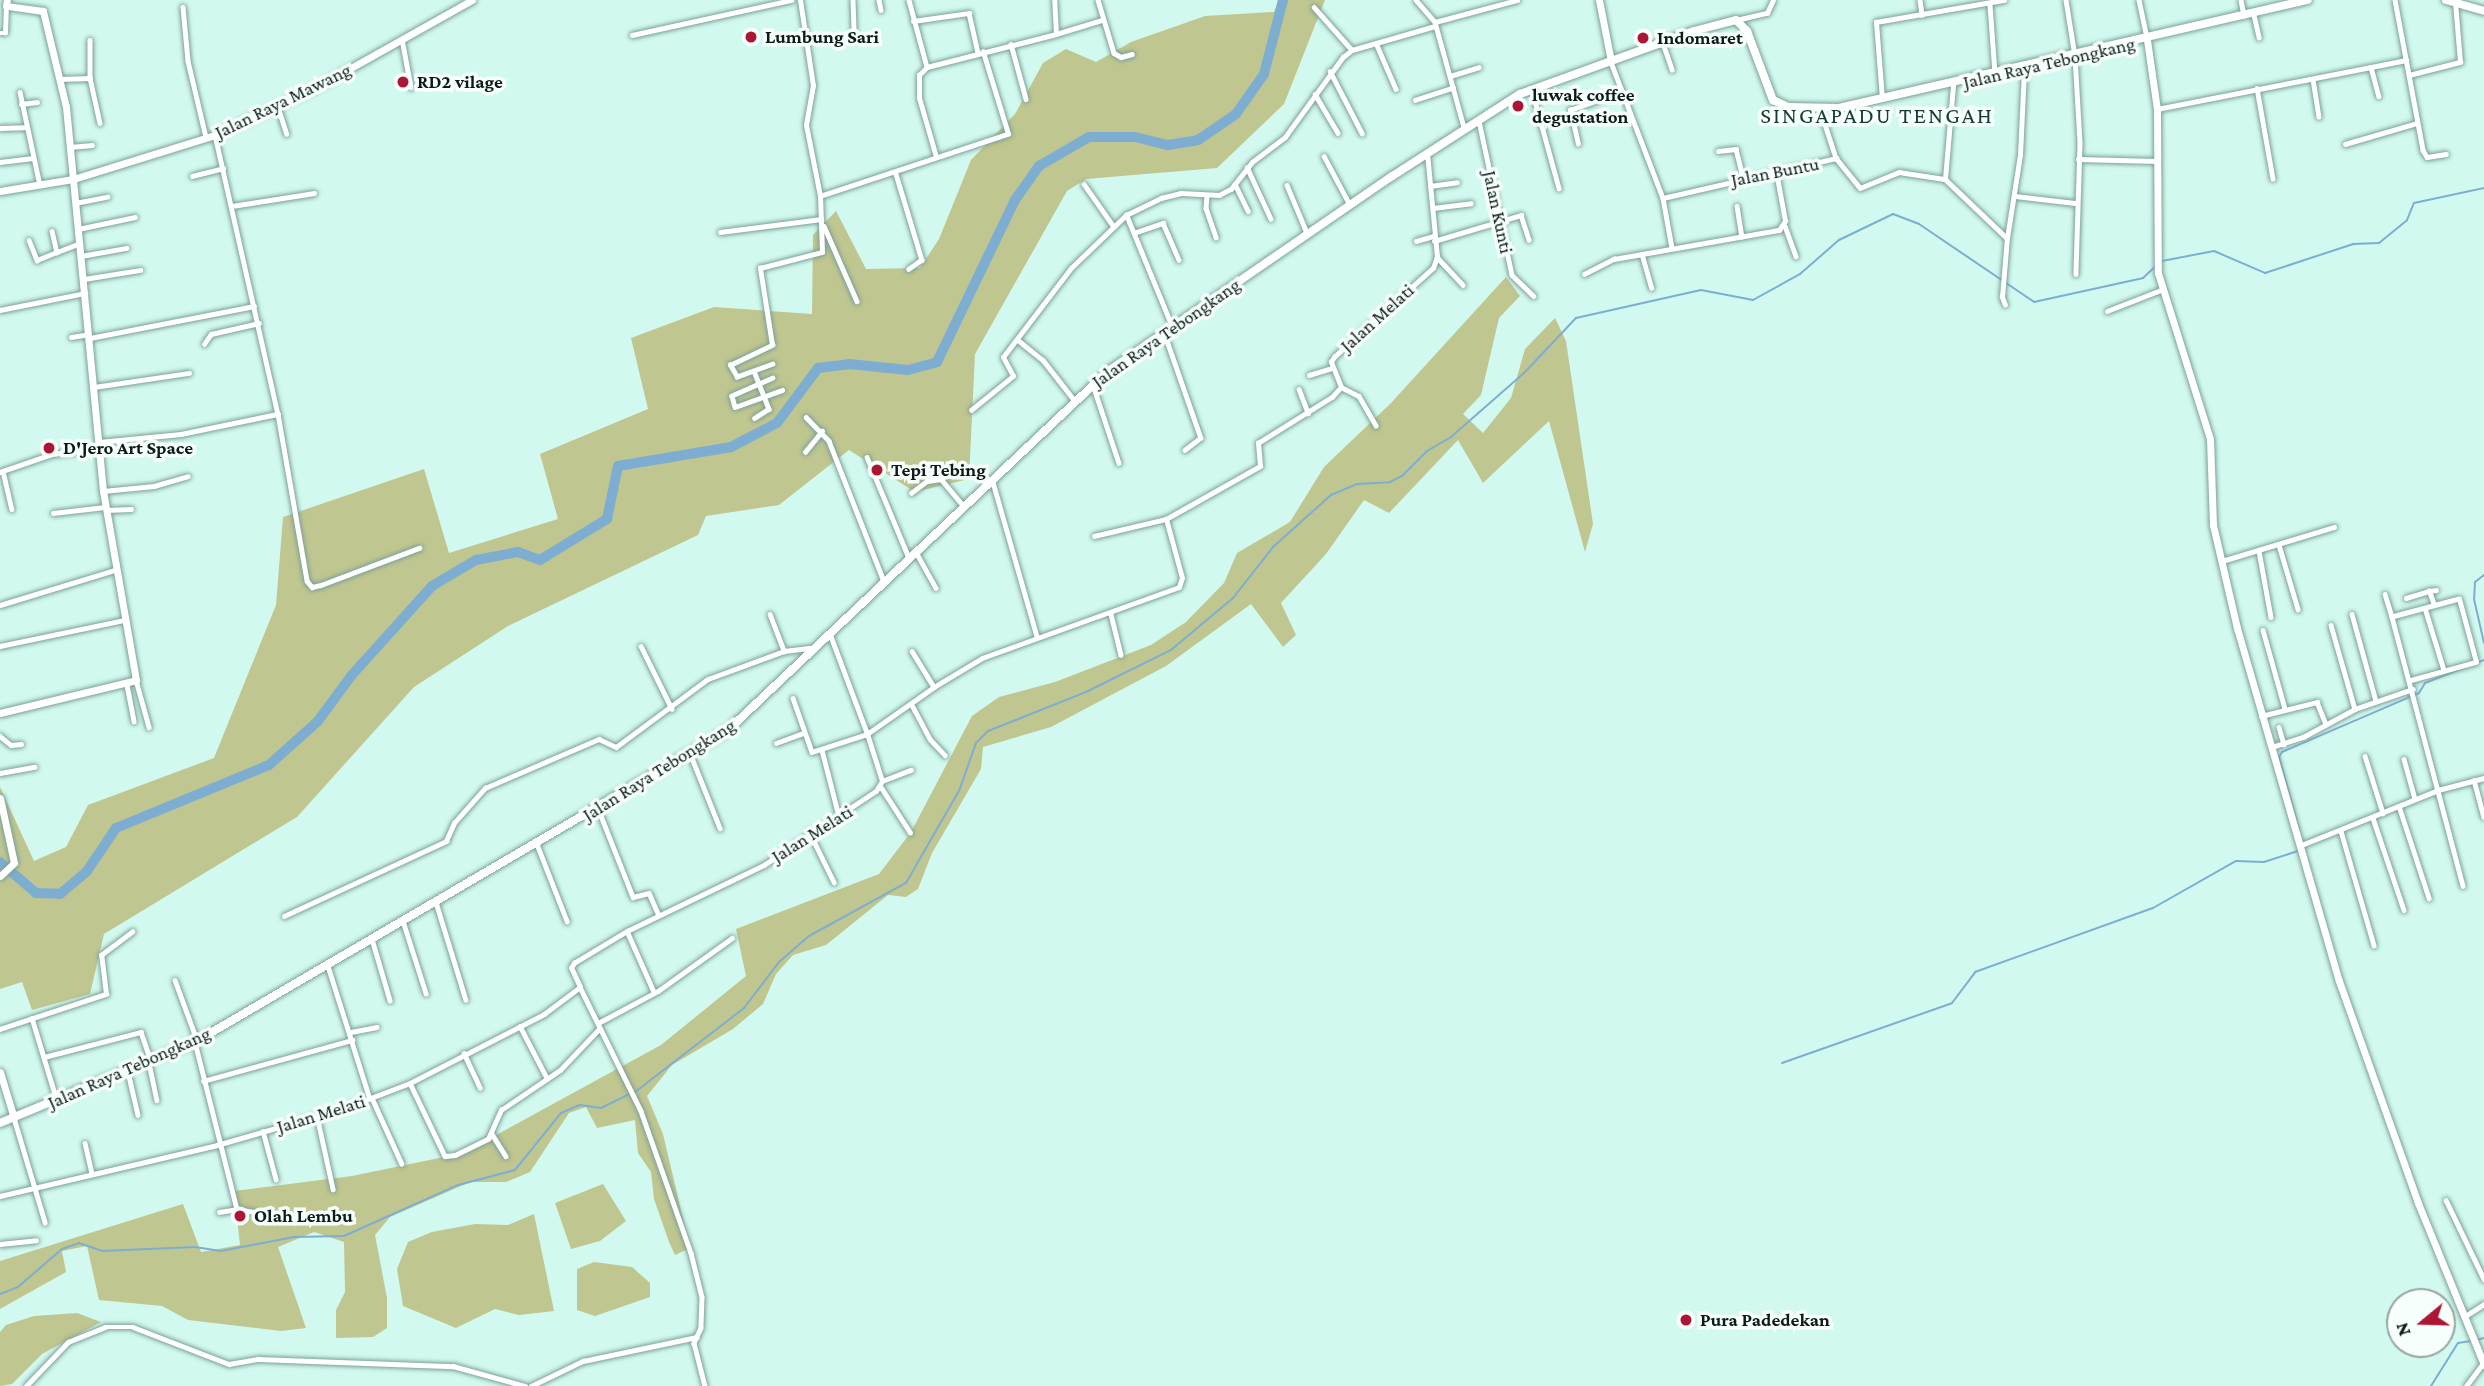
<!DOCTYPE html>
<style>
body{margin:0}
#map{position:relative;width:2484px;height:1386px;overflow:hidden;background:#d2f9ef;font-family:"Crimson Pro",serif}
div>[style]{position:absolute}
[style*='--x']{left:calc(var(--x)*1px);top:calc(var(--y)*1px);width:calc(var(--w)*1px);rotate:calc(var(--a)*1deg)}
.forest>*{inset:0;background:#c0c68f}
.stream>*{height:2px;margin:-1px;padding:0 1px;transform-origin:1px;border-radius:1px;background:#7daed2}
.river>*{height:10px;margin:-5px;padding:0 5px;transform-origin:5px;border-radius:5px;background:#7daed2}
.roads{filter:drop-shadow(0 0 2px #7ca198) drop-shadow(0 0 2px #7ca198)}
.street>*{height:4.5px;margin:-2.25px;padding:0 2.25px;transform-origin:2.25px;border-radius:2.25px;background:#fff}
.secondary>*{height:7px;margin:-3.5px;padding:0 3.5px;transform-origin:3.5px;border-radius:3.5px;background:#fff}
.primary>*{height:8px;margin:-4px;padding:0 4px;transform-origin:4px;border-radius:4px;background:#fff}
.dots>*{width:19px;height:19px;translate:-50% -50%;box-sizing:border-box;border:4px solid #f7fffc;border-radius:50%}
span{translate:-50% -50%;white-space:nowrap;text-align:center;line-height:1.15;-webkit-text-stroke:7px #f7fffc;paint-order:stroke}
.poi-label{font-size:19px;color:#0c1b18;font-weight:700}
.left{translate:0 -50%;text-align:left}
.street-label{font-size:19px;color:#0c1b18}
.quarter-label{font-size:23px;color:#193c35;letter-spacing:2px}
.north{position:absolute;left:2386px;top:1288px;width:70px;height:70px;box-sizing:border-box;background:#f7fffc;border:2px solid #99a4a1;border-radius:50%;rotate:251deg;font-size:19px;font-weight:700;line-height:28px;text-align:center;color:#0c1b18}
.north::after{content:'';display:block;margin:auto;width:24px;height:32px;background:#ac1634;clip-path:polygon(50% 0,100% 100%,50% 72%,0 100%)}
</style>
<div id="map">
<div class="forest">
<i style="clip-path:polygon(1279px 0,1325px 0,1284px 104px,1217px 168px,1086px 179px,1067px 191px,975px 354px,969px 479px,915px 492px,849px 450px,779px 505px,706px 516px,698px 535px,508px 626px,414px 687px,297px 817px,104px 934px,90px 994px,32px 1010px,22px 982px,0 989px,0 787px,34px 861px,66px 847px,88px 805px,214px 758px,276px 605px,283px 517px,424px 469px,449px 553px,558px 519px,540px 454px,648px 409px,631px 338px,714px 307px,812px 314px,813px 235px,836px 211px,866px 269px,920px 268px,939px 239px,971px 160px,1015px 114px,1043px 63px,1066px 49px,1096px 62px,1131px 42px,1205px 16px,1274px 12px)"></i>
<i style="clip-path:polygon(1506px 277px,1520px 296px,1499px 318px,1481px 395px,1463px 414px,1483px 433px,1511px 398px,1525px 349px,1555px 318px,1566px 341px,1593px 524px,1585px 552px,1549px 421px,1483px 483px,1458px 440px,1389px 513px,1364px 500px,1326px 554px,1281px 603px,1296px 635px,1283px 647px,1251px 604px,1166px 666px,1051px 727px,983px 747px,981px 769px,932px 853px,918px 889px,906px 897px,888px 895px,826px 945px,793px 955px,776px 974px,763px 1004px,733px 1029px,672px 1065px,647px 1096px,663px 1134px,690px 1248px,675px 1255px,669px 1242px,654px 1199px,651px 1172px,638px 1153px,635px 1120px,597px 1128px,586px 1107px,569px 1113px,530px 1172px,506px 1182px,470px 1182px,390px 1217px,375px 1235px,387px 1298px,387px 1328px,373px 1337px,336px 1338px,336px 1310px,345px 1292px,344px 1242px,314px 1232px,278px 1247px,306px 1328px,281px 1331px,188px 1320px,162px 1306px,99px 1300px,87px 1246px,62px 1251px,66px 1272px,0 1309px,0 1261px,183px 1204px,201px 1252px,240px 1245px,234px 1191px,352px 1176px,444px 1157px,487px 1140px,661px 1045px,746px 976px,736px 929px,879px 874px,911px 832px,972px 716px,999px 697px,1055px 682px,1151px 645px,1186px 622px,1224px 583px,1237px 553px,1290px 522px,1324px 467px,1391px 403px)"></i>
<i style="clip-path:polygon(603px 1184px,626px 1221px,600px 1241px,571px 1249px,555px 1203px)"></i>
<i style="clip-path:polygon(534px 1214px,554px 1311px,519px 1315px,495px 1309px,456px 1328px,403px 1306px,397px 1269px,408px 1242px,432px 1232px,475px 1224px,508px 1225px)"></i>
<i style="clip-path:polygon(594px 1262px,632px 1267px,650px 1283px,650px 1297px,595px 1316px,577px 1310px,577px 1269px)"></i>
<i style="clip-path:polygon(77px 1313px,101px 1322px,42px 1354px,12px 1384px,0 1386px,0 1332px,6px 1325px,34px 1316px)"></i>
</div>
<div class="stream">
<i style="--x:2162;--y:261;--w:53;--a:-10.9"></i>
<i style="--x:2214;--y:251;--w:56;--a:23.3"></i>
<i style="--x:2265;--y:273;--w:93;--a:-18.2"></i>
<i style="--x:2353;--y:244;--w:26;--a:-2"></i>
<i style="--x:2379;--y:243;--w:36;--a:-39"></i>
<i style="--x:2407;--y:220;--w:18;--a:-68"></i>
<i style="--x:2414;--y:203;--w:72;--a:-12.1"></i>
<i style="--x:2484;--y:575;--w:11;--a:142"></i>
<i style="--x:2475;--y:582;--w:17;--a:93"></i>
<i style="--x:2474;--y:599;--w:45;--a:77.2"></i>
<i style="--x:2299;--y:829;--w:75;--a:-105.5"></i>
<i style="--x:2279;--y:757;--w:6;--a:-59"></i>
<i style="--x:2282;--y:752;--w:149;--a:-23.3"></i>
<i style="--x:2419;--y:693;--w:12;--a:-59"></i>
<i style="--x:2425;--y:683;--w:63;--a:-21.3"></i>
<i style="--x:1782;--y:1063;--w:180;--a:-19.4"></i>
<i style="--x:1952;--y:1003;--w:39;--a:-53"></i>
<i style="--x:1975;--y:972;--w:189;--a:-19.8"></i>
<i style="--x:2153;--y:908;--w:95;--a:-29.5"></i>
<i style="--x:2236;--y:861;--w:28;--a:2"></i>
<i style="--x:2264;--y:862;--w:38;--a:-18"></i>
<i style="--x:635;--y:1092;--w:138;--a:-37.6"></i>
<i style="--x:744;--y:1008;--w:58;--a:-52.7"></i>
<i style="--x:779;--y:962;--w:40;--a:-41"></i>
<i style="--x:809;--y:936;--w:111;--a:-28.7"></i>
<i style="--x:906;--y:883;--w:106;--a:-60.1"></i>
<i style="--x:959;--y:791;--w:51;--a:-70.5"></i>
<i style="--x:976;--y:743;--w:17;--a:-45"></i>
<i style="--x:988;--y:731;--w:105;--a:-21.7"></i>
<i style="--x:1086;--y:692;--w:95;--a:-26.3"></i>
<i style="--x:1171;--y:650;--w:81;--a:-40"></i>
<i style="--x:1233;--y:598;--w:65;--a:-51.9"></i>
<i style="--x:1273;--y:547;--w:78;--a:-41.9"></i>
<i style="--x:1331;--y:495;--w:28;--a:-23"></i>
<i style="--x:1357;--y:484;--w:33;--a:-3"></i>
<i style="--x:1390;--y:482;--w:13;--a:-27"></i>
<i style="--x:1402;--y:476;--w:35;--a:-45"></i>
<i style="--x:1427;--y:451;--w:28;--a:-30"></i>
<i style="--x:1451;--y:437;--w:97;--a:-41.2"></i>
<i style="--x:1524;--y:373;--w:76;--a:-46.6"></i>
<i style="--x:1576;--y:318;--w:128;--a:-12.6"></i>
<i style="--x:1701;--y:290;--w:53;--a:10.9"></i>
<i style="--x:1753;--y:300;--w:54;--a:-29"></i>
<i style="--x:1800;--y:274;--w:52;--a:-41.1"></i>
<i style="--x:1839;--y:240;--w:60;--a:-25.7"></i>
<i style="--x:1893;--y:214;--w:28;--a:21"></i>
<i style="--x:1919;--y:224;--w:139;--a:34.1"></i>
<i style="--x:2034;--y:302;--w:112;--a:-12.4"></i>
<i style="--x:2143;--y:278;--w:16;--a:-43"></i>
<i style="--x:0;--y:1294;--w:19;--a:-21"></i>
<i style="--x:18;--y:1287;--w:58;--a:-40.8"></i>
<i style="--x:62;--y:1249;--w:18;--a:-19"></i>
<i style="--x:79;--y:1243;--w:24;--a:19"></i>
<i style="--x:102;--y:1251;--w:93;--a:-2.5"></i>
<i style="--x:195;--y:1247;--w:26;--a:9"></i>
<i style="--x:221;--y:1251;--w:74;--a:-10.9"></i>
<i style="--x:294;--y:1237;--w:50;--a:-1.1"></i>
<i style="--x:344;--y:1236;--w:125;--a:-24.1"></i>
<i style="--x:458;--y:1185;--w:59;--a:-14.7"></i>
<i style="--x:515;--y:1170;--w:73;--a:-51.1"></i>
<i style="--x:561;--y:1113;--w:21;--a:-23"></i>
<i style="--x:580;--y:1105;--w:21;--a:8"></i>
<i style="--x:601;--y:1108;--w:32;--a:-26"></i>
<i style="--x:2477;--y:1340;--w:7;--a:-16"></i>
<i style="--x:2431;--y:1386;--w:51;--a:-57.9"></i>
<i style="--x:2458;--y:1343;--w:13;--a:-9"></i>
</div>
<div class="river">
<i style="--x:0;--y:862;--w:48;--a:40.7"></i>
<i style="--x:36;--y:893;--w:24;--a:2"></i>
<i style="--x:60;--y:894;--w:35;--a:-40"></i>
<i style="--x:87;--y:871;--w:52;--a:-56"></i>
<i style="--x:116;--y:828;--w:165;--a:-22.4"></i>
<i style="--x:269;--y:765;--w:66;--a:-41.9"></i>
<i style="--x:318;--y:721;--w:56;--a:-53.7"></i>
<i style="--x:351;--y:676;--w:121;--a:-48"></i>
<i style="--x:432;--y:586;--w:51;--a:-30.6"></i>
<i style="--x:476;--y:560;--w:43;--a:-10.8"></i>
<i style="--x:518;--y:552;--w:23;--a:20"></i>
<i style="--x:540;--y:560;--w:79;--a:-31.5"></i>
<i style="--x:607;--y:519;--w:54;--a:-78.3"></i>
<i style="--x:618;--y:466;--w:115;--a:-9.5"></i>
<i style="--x:731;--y:447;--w:52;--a:-27.6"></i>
<i style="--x:777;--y:423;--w:69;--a:-53.3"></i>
<i style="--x:818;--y:368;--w:31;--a:-7"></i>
<i style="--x:849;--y:364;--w:59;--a:5.8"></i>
<i style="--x:908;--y:370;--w:30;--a:-15"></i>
<i style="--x:937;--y:362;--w:180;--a:-64.3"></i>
<i style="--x:1015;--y:200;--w:42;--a:-54.8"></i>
<i style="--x:1039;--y:166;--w:58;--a:-30.1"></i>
<i style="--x:1089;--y:137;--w:46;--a:0"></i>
<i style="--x:1135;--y:137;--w:34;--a:14"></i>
<i style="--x:1168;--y:145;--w:30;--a:-9"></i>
<i style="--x:1198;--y:140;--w:46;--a:-34.4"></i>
<i style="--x:1236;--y:114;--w:49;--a:-55"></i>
<i style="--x:1264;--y:74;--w:76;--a:-75.6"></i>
</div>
<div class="roads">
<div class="street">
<i style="--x:853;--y:0;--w:36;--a:88"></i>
<i style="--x:879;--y:0;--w:10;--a:79"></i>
<i style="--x:909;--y:0;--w:69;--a:75"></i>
<i style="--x:1098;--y:0;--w:55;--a:73.2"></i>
<i style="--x:1114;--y:53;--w:8;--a:30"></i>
<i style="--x:1121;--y:57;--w:11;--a:-15"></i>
<i style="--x:1416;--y:0;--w:29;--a:49"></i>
<i style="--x:1435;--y:22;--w:109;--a:74.6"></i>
<i style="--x:1920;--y:0;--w:15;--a:82"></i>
<i style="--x:2066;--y:0;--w:57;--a:80.9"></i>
<i style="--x:2075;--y:56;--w:88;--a:86.7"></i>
<i style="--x:2080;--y:144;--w:130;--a:91.8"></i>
<i style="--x:2139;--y:0;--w:40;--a:78"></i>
<i style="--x:2241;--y:0;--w:16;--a:79"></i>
<i style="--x:2395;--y:0;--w:153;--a:79.4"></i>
<i style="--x:2423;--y:150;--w:8;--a:60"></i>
<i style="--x:2427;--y:157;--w:19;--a:-9"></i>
<i style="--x:1990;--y:5;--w:68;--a:85.8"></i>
<i style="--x:183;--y:7;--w:54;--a:84.7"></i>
<i style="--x:188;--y:61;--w:78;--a:76.7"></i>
<i style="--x:1314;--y:7;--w:57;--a:48.5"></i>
<i style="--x:2254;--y:15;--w:23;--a:77"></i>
<i style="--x:1736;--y:20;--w:32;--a:-13"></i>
<i style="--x:1767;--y:13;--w:14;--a:-65"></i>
<i style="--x:913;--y:21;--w:57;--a:-8.1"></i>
<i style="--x:969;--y:13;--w:41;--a:77.3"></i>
<i style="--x:1435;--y:22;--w:85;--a:-15"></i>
<i style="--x:0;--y:33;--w:5;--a:0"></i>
<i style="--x:5;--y:33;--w:27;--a:-88"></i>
<i style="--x:1056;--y:34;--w:48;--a:-16.9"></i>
<i style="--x:632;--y:35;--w:163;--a:-12.4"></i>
<i style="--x:402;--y:39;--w:49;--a:79.4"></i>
<i style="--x:90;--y:40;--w:38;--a:90"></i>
<i style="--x:90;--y:78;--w:46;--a:77.5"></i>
<i style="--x:1376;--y:43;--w:50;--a:66.5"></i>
<i style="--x:1663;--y:43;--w:28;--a:71"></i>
<i style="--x:1011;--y:44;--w:57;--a:74.7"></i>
<i style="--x:1611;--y:62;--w:146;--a:69.1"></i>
<i style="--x:1663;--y:198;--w:51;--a:79.8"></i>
<i style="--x:2371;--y:67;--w:30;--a:75"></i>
<i style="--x:1330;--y:71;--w:70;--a:62.7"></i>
<i style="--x:2409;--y:75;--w:53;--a:-14.3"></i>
<i style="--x:2460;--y:62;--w:59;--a:-94.8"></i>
<i style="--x:1450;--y:76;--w:30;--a:-17"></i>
<i style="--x:59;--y:79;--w:31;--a:-2"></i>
<i style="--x:2313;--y:79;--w:38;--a:81"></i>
<i style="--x:2257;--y:88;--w:92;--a:80"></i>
<i style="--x:1532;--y:90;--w:102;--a:74.6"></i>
<i style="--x:20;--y:92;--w:95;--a:77.9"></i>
<i style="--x:1315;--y:94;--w:45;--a:59.5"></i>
<i style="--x:1882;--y:99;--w:77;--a:-94.5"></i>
<i style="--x:1876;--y:22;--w:130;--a:-9.8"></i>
<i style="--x:1415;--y:100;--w:40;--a:-18"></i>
<i style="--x:21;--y:104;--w:16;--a:-7"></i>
<i style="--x:278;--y:107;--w:28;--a:72"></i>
<i style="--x:1820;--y:109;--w:52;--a:71.9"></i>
<i style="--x:2157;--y:109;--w:254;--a:-11.1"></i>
<i style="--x:1479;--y:121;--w:157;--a:77.9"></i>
<i style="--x:1512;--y:275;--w:30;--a:44"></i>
<i style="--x:0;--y:128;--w:24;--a:-2"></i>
<i style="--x:215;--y:135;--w:286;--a:77.3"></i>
<i style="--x:278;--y:414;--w:169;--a:80.1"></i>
<i style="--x:307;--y:581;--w:8;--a:50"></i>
<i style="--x:312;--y:587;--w:9;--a:-13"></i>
<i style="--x:321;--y:585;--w:105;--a:-20.7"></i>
<i style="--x:1578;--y:144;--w:35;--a:-103"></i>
<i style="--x:1570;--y:110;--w:53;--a:-19.8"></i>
<i style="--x:2345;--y:144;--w:75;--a:-16.3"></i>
<i style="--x:70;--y:147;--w:22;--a:-5"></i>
<i style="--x:1718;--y:151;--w:18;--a:-6"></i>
<i style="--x:1736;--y:149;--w:30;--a:76"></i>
<i style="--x:1324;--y:156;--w:55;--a:62"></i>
<i style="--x:936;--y:157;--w:61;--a:-106.1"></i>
<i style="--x:919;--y:98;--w:23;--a:-90"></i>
<i style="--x:919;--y:75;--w:11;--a:-45"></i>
<i style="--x:927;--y:67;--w:133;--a:-14.3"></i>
<i style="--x:1056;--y:34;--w:34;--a:-93"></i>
<i style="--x:1836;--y:158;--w:38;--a:51"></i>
<i style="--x:1860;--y:188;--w:42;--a:-22.3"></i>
<i style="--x:1899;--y:172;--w:47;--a:8.7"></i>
<i style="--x:1945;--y:179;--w:86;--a:43.6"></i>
<i style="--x:2007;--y:238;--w:84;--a:-81.1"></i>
<i style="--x:2020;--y:155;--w:86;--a:-87.3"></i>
<i style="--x:2078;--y:159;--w:80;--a:1.4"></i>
<i style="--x:0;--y:162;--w:31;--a:-7"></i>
<i style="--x:1247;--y:167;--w:57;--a:65.2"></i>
<i style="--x:896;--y:174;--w:90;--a:73.2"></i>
<i style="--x:922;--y:260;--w:16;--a:145"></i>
<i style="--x:192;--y:176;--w:32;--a:-14"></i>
<i style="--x:1945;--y:179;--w:94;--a:-85.1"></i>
<i style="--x:1084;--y:184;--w:49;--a:55"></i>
<i style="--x:1235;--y:184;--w:30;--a:64"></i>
<i style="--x:1287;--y:185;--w:52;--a:67.4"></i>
<i style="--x:1430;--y:186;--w:27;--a:-8"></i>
<i style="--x:1207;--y:195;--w:13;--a:94"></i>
<i style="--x:1206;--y:208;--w:31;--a:71"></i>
<i style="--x:820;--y:196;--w:198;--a:-18.3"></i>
<i style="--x:1008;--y:134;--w:86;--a:-107"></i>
<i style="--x:2015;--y:196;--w:60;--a:6.7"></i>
<i style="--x:1663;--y:198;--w:178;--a:-13"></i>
<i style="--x:75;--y:203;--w:33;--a:-11"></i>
<i style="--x:232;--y:206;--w:83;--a:-9"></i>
<i style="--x:1737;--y:206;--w:31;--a:81"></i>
<i style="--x:1433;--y:208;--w:38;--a:-7"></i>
<i style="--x:824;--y:226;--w:82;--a:66.3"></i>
<i style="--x:1785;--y:226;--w:32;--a:70"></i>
<i style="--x:78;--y:229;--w:58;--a:-11.9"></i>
<i style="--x:52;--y:231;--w:22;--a:77"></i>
<i style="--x:57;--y:252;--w:22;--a:-21"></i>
<i style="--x:720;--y:232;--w:102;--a:-7.3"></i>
<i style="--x:1134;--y:233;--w:31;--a:-19"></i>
<i style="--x:1163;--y:223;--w:40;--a:66.6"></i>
<i style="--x:29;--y:240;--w:22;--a:68"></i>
<i style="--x:37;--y:260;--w:22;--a:-22"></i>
<i style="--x:1416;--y:241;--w:19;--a:-16"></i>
<i style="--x:1434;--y:241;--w:91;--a:-16.6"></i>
<i style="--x:1521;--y:215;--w:26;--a:72"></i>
<i style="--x:1642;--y:254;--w:35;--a:74"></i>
<i style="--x:81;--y:256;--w:46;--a:-10.1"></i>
<i style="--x:1437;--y:257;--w:38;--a:47"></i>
<i style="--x:1584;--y:274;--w:34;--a:-27"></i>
<i style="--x:1614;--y:259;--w:168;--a:-10"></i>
<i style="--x:1779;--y:230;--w:11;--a:-56"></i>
<i style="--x:1785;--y:221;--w:50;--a:-100.4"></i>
<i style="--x:84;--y:279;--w:57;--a:-9.1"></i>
<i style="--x:2005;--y:305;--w:9;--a:-111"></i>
<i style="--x:2002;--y:297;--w:59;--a:-85.2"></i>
<i style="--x:0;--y:310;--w:87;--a:-11.3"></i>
<i style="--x:2107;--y:311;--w:58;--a:-21.3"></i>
<i style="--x:1172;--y:327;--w:121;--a:-112.3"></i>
<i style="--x:1126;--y:215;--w:39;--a:-26"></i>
<i style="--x:1161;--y:198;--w:21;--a:-14"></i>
<i style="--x:1181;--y:193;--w:38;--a:3"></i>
<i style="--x:1219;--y:195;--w:13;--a:-27"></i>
<i style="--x:1231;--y:189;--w:34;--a:-52"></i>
<i style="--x:1252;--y:162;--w:41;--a:-37.1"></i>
<i style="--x:1285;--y:137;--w:99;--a:-54.1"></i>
<i style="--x:1343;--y:57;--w:11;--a:-38"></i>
<i style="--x:1352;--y:50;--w:86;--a:-16.1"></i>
<i style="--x:1164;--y:332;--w:112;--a:70.8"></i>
<i style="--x:1201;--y:438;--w:20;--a:143"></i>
<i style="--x:71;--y:337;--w:18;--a:-9"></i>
<i style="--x:90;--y:338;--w:167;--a:-11"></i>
<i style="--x:1018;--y:340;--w:32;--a:39"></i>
<i style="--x:1043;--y:360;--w:52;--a:52"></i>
<i style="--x:204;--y:344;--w:12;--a:-55"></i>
<i style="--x:211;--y:334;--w:49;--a:-12.9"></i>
<i style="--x:773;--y:364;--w:38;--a:160"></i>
<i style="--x:737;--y:377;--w:14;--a:-120"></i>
<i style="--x:730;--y:365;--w:47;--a:-25.5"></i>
<i style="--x:772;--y:345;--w:78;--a:-98.9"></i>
<i style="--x:760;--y:268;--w:64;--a:-14.5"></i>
<i style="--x:822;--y:252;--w:56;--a:-92"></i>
<i style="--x:820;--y:196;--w:72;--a:-101.2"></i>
<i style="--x:806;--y:125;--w:40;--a:-80"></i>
<i style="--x:813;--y:86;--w:87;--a:-98.6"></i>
<i style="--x:754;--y:371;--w:41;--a:68.5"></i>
<i style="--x:769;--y:409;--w:17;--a:147"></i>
<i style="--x:1309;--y:375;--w:24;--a:-17"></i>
<i style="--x:773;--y:378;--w:45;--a:156.3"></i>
<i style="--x:732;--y:396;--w:11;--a:75"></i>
<i style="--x:735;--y:407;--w:50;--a:-19.9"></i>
<i style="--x:1093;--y:385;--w:82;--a:71.6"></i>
<i style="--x:94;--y:387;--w:96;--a:-8.4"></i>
<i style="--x:1341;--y:387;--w:20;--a:27"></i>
<i style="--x:1359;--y:396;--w:34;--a:60"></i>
<i style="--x:1299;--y:389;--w:26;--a:69"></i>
<i style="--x:971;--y:410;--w:54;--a:-39"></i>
<i style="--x:1013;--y:376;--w:21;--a:-118"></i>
<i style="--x:1003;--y:357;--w:112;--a:-52.6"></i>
<i style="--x:1071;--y:268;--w:76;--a:-43.9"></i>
<i style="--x:806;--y:417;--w:33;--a:46"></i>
<i style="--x:829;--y:441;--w:150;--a:68.6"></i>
<i style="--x:99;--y:442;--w:82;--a:-5.6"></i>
<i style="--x:181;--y:434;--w:99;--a:-11.7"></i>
<i style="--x:805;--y:452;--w:27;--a:-51"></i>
<i style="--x:867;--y:457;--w:109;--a:67.4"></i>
<i style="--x:3;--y:471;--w:39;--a:77"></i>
<i style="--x:0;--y:472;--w:55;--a:-19.1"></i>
<i style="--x:52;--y:454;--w:46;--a:-6.2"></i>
<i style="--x:993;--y:482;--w:160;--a:74.1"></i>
<i style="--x:103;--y:491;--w:51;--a:-5.6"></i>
<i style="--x:154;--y:486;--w:35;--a:-16"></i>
<i style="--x:911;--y:493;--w:20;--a:-37"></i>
<i style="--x:927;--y:481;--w:14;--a:-8"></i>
<i style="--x:941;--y:479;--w:35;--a:50"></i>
<i style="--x:106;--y:510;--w:25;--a:-2"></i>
<i style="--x:53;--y:513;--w:52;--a:-6.6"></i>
<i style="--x:1094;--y:536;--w:74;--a:-13.3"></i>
<i style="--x:2279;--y:545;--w:67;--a:73.5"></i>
<i style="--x:2259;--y:551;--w:67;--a:79.7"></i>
<i style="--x:916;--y:552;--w:41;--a:60.9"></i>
<i style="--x:2222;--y:561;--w:117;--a:-16.9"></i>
<i style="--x:2385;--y:594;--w:24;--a:73"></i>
<i style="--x:2406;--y:598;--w:24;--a:-17"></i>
<i style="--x:0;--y:605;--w:120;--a:-16.9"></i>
<i style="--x:2434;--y:605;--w:15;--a:-110"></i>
<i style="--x:2429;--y:591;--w:7;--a:-8"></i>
<i style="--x:2425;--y:608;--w:65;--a:73"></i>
<i style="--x:770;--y:614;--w:40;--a:69"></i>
<i style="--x:1111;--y:614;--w:42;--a:76.3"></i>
<i style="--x:2352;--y:614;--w:90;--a:74.6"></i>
<i style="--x:2331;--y:625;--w:87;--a:74.1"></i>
<i style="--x:2263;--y:630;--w:82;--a:74.4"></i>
<i style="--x:0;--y:646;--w:127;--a:-11.8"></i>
<i style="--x:641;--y:646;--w:70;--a:63.8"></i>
<i style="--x:912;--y:651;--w:42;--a:58.6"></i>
<i style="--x:136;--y:680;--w:49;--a:74.5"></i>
<i style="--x:2411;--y:680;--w:67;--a:-15.5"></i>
<i style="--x:2476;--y:662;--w:65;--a:-105.1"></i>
<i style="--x:2459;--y:599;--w:69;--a:165"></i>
<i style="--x:2392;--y:617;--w:278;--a:75.2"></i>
<i style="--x:127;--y:685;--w:37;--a:79"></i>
<i style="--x:793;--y:698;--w:57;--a:70.6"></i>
<i style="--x:812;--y:752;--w:58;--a:-18.1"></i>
<i style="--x:867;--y:734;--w:106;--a:-110.5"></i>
<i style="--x:912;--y:705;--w:38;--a:62"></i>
<i style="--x:930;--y:739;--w:22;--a:47"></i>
<i style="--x:2261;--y:716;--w:58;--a:-14"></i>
<i style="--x:2317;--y:702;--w:24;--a:68"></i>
<i style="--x:2279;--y:727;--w:18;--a:74"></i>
<i style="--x:0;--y:736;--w:14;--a:39"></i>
<i style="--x:11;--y:745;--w:10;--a:-6"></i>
<i style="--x:776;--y:743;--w:29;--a:-20"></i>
<i style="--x:2272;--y:747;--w:33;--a:-18"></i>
<i style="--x:2303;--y:737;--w:59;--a:-28.3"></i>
<i style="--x:2355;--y:709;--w:61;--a:-19"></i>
<i style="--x:822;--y:750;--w:68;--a:75.6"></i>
<i style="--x:690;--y:753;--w:81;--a:68.2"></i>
<i style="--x:2365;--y:756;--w:60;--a:72.5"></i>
<i style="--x:2404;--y:759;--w:41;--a:74.6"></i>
<i style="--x:0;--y:773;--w:35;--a:-10"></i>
<i style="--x:2474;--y:780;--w:38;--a:75"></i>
<i style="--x:882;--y:781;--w:31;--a:-21"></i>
<i style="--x:881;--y:787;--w:54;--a:57.2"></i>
<i style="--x:2399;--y:806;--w:97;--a:71.9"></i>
<i style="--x:598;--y:808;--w:96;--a:68.5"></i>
<i style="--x:633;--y:897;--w:16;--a:-14"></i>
<i style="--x:649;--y:893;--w:24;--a:66"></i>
<i style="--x:2373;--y:818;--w:97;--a:71.4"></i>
<i style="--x:809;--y:831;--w:57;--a:63.9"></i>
<i style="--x:2341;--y:831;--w:119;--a:73.9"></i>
<i style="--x:537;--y:844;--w:83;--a:68.7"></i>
<i style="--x:2299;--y:846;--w:150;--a:-21.9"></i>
<i style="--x:2438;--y:790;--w:48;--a:-14.6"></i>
<i style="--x:436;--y:902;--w:102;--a:73"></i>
<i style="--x:284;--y:916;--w:179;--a:-24.8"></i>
<i style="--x:446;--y:841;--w:20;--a:-66"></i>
<i style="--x:454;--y:823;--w:47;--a:-48.5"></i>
<i style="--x:485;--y:788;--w:124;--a:-23.3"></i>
<i style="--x:599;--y:739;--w:19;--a:25"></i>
<i style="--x:616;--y:747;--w:114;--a:-36.5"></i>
<i style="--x:708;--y:679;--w:81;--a:-20.2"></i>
<i style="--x:784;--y:651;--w:31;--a:-7"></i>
<i style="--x:403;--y:921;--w:76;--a:72.3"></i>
<i style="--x:627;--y:931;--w:67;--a:66.1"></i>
<i style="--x:372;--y:939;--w:64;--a:73.6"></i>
<i style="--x:328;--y:966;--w:139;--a:72.5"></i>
<i style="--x:175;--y:980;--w:64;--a:69.9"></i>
<i style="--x:580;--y:987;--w:138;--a:63.8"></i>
<i style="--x:641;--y:1111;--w:151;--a:70.6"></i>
<i style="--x:691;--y:1253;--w:45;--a:76"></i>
<i style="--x:702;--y:1297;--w:31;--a:92"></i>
<i style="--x:701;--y:1328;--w:17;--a:115"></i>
<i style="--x:694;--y:1343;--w:44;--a:75.7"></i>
<i style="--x:32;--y:1018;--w:87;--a:73.2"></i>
<i style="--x:600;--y:1022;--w:66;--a:-28.1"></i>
<i style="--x:658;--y:991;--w:91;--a:-35.6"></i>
<i style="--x:520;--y:1026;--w:59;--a:62.6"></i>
<i style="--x:0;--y:1029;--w:112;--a:-18.3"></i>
<i style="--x:106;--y:994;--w:39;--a:-97"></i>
<i style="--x:101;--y:955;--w:39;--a:-37"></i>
<i style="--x:351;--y:1032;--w:26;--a:-11"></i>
<i style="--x:195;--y:1042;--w:172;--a:75.9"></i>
<i style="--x:237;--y:1209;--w:22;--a:10"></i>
<i style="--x:464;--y:1053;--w:38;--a:65"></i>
<i style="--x:44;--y:1057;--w:100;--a:-14.5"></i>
<i style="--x:141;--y:1032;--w:31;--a:71"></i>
<i style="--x:149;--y:1063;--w:38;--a:78"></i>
<i style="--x:128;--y:1072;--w:44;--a:76.9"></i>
<i style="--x:203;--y:1081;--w:155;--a:-15.4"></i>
<i style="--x:410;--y:1083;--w:81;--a:64.4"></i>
<i style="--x:445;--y:1156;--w:10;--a:-6"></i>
<i style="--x:455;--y:1155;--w:37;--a:-26"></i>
<i style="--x:488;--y:1139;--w:32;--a:-66"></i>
<i style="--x:501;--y:1110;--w:71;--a:-34.1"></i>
<i style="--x:560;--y:1070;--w:55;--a:-46.5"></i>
<i style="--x:372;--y:1098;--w:72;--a:65.6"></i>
<i style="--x:317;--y:1116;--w:75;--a:77.6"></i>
<i style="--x:14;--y:1118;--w:109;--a:73.4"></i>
<i style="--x:263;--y:1131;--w:50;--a:74.8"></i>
<i style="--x:492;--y:1134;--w:26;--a:58"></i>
<i style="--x:85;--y:1143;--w:31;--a:77"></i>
<i style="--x:0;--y:1196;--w:223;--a:-13.2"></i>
<i style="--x:217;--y:1145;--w:130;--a:-16.1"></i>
<i style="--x:342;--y:1109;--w:73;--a:-20.9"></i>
<i style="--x:410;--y:1083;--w:151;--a:-27.2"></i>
<i style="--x:544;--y:1014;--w:45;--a:-36.9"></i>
<i style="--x:580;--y:987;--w:21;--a:-115"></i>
<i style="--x:571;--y:968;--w:6;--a:-59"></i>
<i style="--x:574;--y:963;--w:62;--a:-31.1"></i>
<i style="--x:627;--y:931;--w:152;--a:-25.7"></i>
<i style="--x:764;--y:865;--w:134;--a:-33.5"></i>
<i style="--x:876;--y:791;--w:12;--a:-59"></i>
<i style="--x:882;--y:781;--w:49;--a:-107.7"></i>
<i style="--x:867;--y:734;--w:82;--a:-35"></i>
<i style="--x:934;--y:687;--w:56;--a:-31.1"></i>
<i style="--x:982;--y:658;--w:209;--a:-19.8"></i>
<i style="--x:1179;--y:587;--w:9;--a:-72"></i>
<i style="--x:1182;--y:578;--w:61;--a:-105.2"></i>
<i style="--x:1166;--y:519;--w:108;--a:-29.4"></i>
<i style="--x:1260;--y:466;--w:23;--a:-95"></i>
<i style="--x:1258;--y:443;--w:87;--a:-31.9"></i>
<i style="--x:1332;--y:397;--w:13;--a:-48"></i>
<i style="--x:1341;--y:387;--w:27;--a:-112"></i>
<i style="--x:1331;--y:362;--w:6;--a:-59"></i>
<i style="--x:1334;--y:357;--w:133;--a:-42"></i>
<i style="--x:1433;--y:268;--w:12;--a:-70"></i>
<i style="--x:1437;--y:257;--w:104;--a:-95.5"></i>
<i style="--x:2446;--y:1200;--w:88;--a:64.3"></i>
<i style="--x:219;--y:1212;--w:18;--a:-9"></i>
<i style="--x:0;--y:1244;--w:36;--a:-6"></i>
<i style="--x:2467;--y:1315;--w:20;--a:-33"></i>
<i style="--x:26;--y:1386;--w:61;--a:-46.3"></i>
<i style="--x:68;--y:1342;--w:40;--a:-22"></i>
<i style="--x:105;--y:1327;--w:28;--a:0"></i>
<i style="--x:133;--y:1327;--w:103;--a:21.1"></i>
<i style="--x:229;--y:1364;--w:29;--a:-10"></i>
<i style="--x:258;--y:1359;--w:195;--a:2.1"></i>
<i style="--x:453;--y:1366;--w:75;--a:15.5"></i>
<i style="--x:531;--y:1386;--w:58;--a:-25.7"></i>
<i style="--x:583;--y:1361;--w:116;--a:-11.9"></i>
<i style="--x:2466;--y:1386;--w:30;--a:-53"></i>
</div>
<div class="secondary">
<i style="--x:1599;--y:0;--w:62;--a:78.9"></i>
<i style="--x:2147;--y:40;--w:70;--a:81.8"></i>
<i style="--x:2157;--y:109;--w:164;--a:89.7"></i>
<i style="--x:2158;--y:273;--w:174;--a:72.6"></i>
<i style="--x:2210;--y:439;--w:86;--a:88"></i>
<i style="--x:2213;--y:525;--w:106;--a:76.9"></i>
<i style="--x:2237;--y:628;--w:367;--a:73.9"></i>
<i style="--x:2339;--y:981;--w:236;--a:70.4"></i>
<i style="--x:2418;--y:1203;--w:175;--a:67.8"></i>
<i style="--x:0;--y:191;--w:74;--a:-9.3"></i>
<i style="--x:73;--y:179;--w:149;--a:-17.2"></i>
<i style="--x:215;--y:135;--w:110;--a:-25.2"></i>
<i style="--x:315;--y:88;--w:180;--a:-29.3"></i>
<i style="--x:0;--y:713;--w:140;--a:-13.6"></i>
<i style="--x:136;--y:680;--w:192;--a:-99.9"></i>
<i style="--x:103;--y:491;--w:386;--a:-95.5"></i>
<i style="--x:66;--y:107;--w:99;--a:-103.5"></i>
<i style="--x:43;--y:11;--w:37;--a:-172"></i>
<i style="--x:6;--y:6;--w:6;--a:-81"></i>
<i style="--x:0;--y:798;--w:66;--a:77.8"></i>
<i style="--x:14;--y:863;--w:19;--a:137"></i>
<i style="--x:0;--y:1072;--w:48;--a:73.1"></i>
</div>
<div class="primary">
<i style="--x:2446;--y:0;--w:40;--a:16"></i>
<i style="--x:0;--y:1123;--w:211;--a:-22.6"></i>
<i style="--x:195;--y:1042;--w:616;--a:-30.31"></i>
<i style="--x:727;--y:731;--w:523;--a:-43.37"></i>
<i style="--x:1107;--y:372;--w:345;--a:-34.5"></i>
<i style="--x:1391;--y:177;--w:153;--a:-32.8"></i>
<i style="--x:1520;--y:94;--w:185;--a:-19.9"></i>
<i style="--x:1694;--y:31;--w:43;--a:-14.7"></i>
<i style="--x:1736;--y:20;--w:16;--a:45"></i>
<i style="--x:1747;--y:31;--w:74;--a:69.4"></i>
<i style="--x:1773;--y:100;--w:17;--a:25"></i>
<i style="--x:1788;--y:107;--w:51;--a:1.1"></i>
<i style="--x:1839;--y:108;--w:481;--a:-13"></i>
</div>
</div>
<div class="dots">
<i style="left:751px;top:37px;background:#ac1634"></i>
<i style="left:1643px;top:38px;background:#ac1634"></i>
<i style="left:403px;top:82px;background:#ac1634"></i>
<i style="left:1518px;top:106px;background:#ac1634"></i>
<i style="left:49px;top:448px;background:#ac1634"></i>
<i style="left:877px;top:470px;background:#ac1634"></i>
<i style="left:240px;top:1216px;background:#ac1634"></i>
<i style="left:1686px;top:1320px;background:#ac1634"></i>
</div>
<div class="poi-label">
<span class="left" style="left:765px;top:37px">Lumbung Sari</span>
<span class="left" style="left:1657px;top:38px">Indomaret</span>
<span class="left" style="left:417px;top:82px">RD2 vilage</span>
<span class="left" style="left:1532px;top:106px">luwak coffee<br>degustation</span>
<span class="left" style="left:63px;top:448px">D'Jero Art Space</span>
<span class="left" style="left:891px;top:470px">Tepi Tebing</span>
<span class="left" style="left:254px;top:1216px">Olah Lembu</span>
<span class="left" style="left:1700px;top:1320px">Pura Padedekan</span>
</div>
<div class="street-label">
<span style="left:2049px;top:63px;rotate:-13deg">Jalan Raya Tebongkang</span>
<span style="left:283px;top:101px;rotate:-26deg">Jalan Raya Mawang</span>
<span style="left:1775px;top:172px;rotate:-11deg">Jalan Buntu</span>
<span style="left:1498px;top:212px;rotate:78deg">Jalan Kunti</span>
<span style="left:1377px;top:318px;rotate:-42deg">Jalan Melati</span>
<span style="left:1166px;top:333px;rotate:-35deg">Jalan Raya Tebongkang</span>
<span style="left:659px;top:770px;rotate:-32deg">Jalan Raya Tebongkang</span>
<span style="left:812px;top:834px;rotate:-32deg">Jalan Melati</span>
<span style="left:129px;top:1068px;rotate:-24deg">Jalan Raya Tebongkang</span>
<span style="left:321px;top:1114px;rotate:-17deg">Jalan Melati</span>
</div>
<div class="quarter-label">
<span style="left:1877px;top:115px">SINGAPADU TENGAH</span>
</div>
<div class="north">N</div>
</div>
